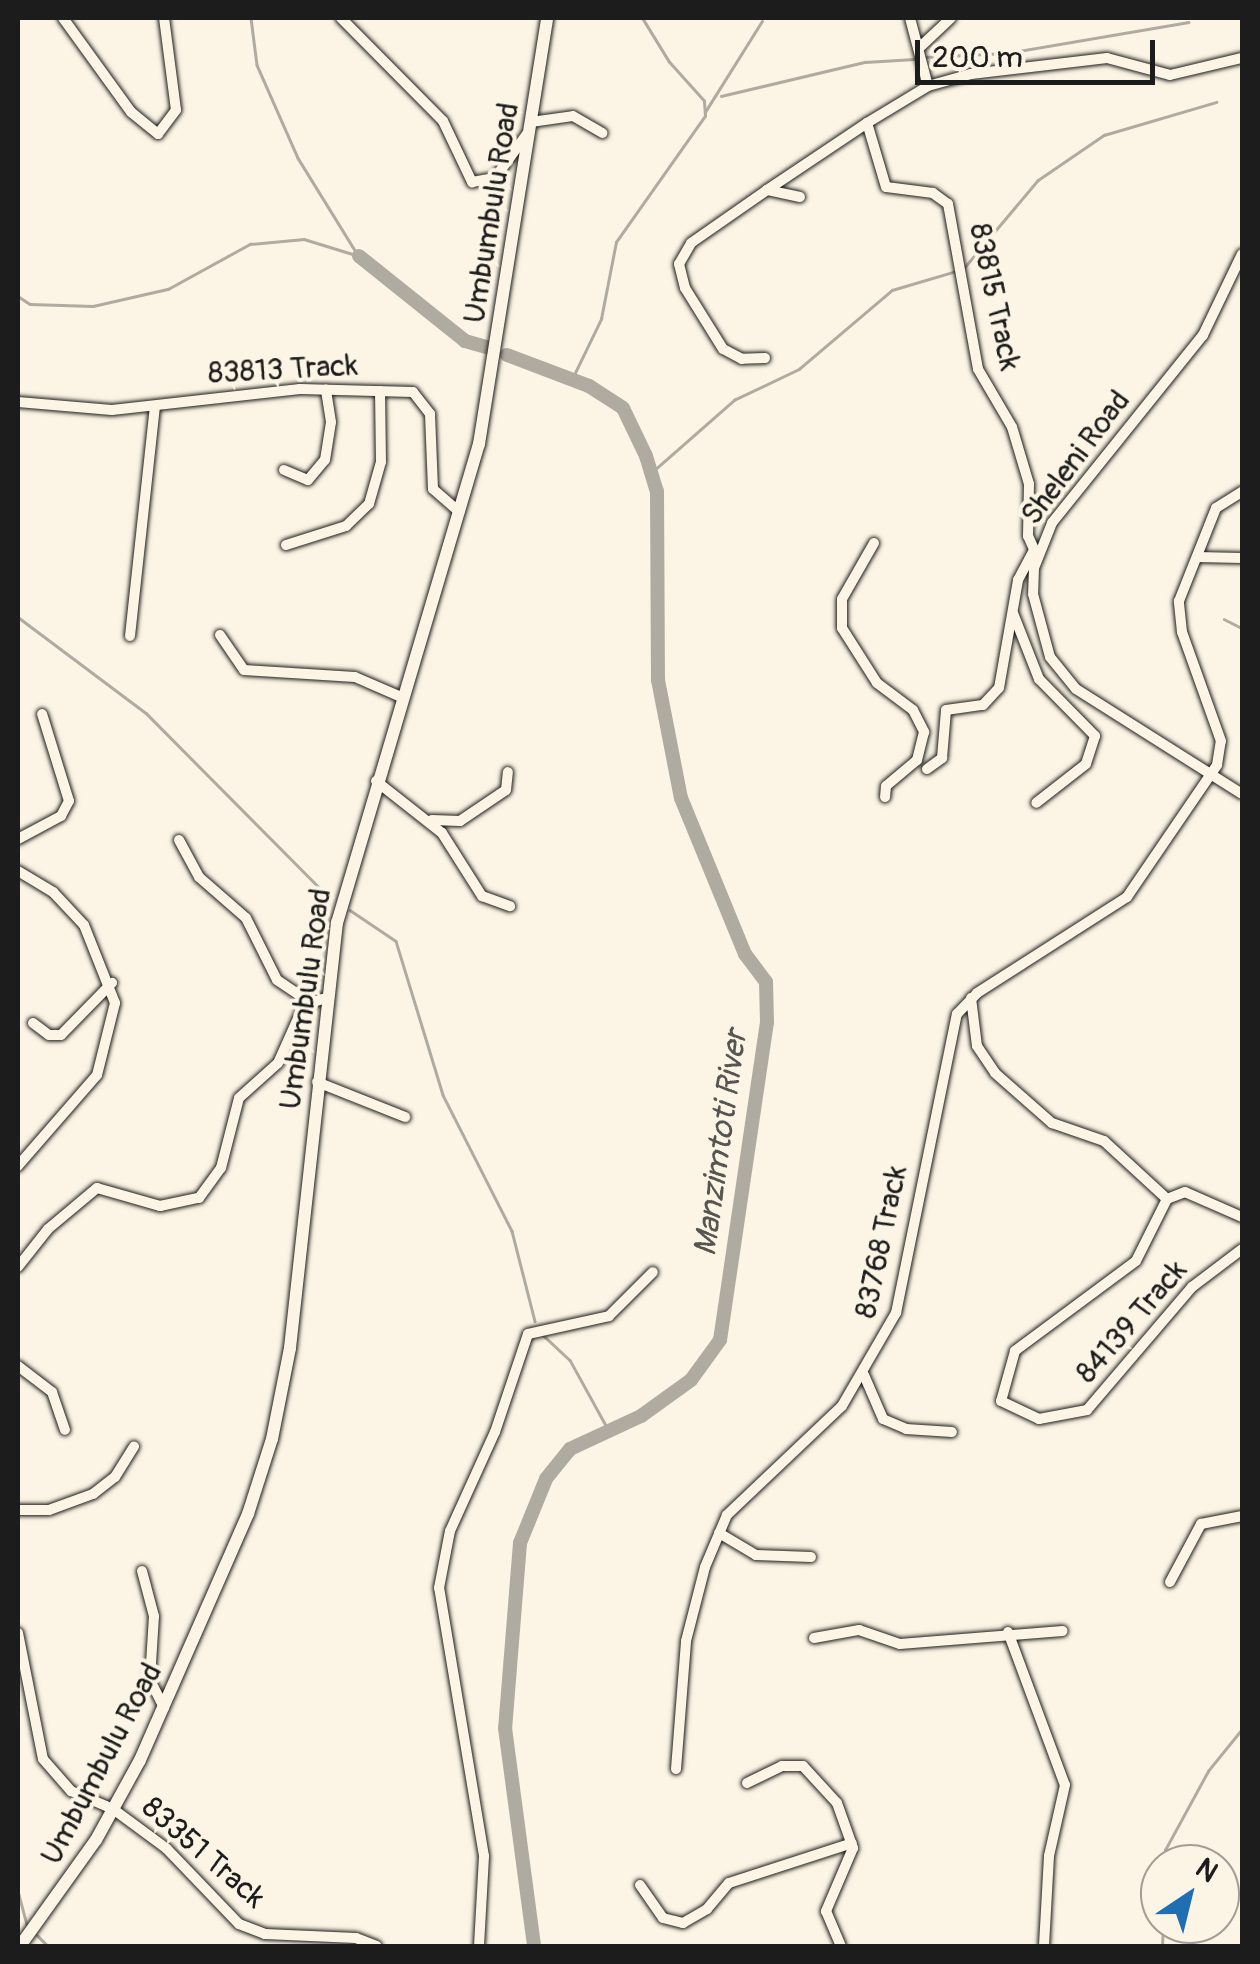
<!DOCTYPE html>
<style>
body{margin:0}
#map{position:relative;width:1260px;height:1964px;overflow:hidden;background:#fcf5e5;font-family:Pangolin,sans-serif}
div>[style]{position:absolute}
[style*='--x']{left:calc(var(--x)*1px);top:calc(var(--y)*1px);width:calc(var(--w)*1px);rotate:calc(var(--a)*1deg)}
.stream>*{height:2.5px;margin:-1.25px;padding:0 1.25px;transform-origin:1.25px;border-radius:1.25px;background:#b0aba1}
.river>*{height:14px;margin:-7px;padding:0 7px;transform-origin:7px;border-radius:7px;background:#b0aba1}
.roads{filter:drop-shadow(0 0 2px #1c1c1c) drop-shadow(0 0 2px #1c1c1c)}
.minor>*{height:10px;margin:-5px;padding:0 5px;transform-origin:5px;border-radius:5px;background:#fcf5e5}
.major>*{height:12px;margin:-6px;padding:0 6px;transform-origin:6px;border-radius:6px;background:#fcf5e5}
span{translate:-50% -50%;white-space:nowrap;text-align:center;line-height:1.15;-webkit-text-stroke:8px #fcf5e5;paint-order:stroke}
.street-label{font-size:30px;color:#1c1c1c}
.water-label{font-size:32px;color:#575551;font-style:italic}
.frame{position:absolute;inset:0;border:20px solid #1c1c1c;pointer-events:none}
.north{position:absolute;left:1140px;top:1844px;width:100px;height:100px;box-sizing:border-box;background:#fcf5e5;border:2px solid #a29e95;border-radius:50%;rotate:35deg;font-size:28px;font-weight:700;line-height:40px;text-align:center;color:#1c1c1c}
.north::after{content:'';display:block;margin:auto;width:35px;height:45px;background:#1f6fb2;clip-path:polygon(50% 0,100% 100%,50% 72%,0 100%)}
.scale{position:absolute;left:915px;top:40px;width:240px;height:45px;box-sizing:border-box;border:5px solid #1c1c1c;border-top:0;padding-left:12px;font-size:30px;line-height:35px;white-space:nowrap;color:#1c1c1c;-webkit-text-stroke:8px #fcf5e5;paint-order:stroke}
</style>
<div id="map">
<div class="stream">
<i style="--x:251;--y:18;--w:47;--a:82.7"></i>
<i style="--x:257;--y:65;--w:102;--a:66.2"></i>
<i style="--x:298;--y:158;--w:114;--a:58.3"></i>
<i style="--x:924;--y:57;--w:83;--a:-2.8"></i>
<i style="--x:1007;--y:53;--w:184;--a:-9.7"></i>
<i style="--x:721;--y:96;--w:148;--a:-13.3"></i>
<i style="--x:865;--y:62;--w:49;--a:-3.5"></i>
<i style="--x:705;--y:112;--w:107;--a:-57.9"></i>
<i style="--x:963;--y:269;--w:116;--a:-49.9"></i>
<i style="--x:1038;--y:180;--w:80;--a:-34.3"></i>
<i style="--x:1104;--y:135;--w:117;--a:-16.4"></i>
<i style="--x:18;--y:296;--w:14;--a:34"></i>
<i style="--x:30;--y:304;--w:63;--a:1.8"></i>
<i style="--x:93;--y:306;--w:77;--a:-12.8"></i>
<i style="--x:168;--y:289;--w:94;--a:-28.8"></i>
<i style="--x:250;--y:244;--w:54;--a:-5.3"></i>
<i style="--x:304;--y:239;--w:58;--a:17.2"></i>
<i style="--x:572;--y:379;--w:67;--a:-64.2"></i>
<i style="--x:601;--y:319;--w:78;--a:-79"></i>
<i style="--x:616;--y:242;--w:154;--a:-54.8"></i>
<i style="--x:705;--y:116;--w:15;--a:-94"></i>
<i style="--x:704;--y:101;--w:52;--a:-131.9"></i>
<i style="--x:669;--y:62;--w:52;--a:-121.5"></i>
<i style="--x:651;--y:473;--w:111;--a:-41.3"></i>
<i style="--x:734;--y:400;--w:72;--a:-25.5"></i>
<i style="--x:799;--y:369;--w:122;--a:-40.3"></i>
<i style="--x:892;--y:290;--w:67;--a:-16.5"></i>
<i style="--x:18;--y:617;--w:160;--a:36.9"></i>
<i style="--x:146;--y:713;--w:254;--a:45.2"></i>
<i style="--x:1224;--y:619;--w:20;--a:27"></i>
<i style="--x:350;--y:910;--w:55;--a:34"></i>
<i style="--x:396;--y:941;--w:161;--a:73"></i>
<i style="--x:443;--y:1095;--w:153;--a:63.1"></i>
<i style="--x:512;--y:1231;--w:93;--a:75.7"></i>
<i style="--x:543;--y:1335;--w:37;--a:43"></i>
<i style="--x:570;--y:1360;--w:81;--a:61.2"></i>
<i style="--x:1165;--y:1864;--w:14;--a:-90"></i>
<i style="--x:1165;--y:1850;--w:90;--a:-61.4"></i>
<i style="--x:1208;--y:1771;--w:54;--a:-51"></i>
<i style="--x:18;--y:1891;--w:34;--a:75"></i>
<i style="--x:37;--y:1935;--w:16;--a:45"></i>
<i style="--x:1162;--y:1946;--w:22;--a:-87"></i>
</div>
<div class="river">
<i style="--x:359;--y:256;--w:136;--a:38.7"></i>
<i style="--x:465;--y:341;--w:22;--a:16"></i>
<i style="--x:507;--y:355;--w:88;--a:20.7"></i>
<i style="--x:589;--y:386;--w:40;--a:32.9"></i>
<i style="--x:623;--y:408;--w:53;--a:64.4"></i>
<i style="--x:646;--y:456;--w:37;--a:73"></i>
<i style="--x:657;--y:491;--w:189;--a:89.7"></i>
<i style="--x:658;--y:680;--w:120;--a:79"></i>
<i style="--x:681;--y:798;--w:169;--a:67.7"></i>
<i style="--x:745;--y:954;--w:35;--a:53"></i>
<i style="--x:766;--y:982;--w:40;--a:88.6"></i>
<i style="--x:767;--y:1022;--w:321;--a:98.4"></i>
<i style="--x:720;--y:1340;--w:49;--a:125.9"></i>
<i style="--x:691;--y:1380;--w:62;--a:144.2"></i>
<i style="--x:641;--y:1416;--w:78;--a:155.1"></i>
<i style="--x:570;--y:1449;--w:38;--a:129"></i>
<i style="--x:546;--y:1479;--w:69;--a:112.1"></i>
<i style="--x:520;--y:1543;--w:186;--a:94.6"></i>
<i style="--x:505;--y:1728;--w:220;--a:82.4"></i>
</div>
<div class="roads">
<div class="minor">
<i style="--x:63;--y:18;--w:116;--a:54.1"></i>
<i style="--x:131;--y:112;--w:35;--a:39"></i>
<i style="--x:158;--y:134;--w:30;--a:-53"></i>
<i style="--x:176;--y:110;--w:93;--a:-97.4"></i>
<i style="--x:341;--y:18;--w:145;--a:45.3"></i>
<i style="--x:443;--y:121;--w:68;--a:64.6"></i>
<i style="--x:472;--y:182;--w:23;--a:-10"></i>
<i style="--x:495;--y:178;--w:54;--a:-54"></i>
<i style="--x:910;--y:18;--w:70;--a:75.2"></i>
<i style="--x:919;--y:48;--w:44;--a:-43.2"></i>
<i style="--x:531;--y:122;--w:42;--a:-8.1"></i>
<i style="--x:573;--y:116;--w:34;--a:30"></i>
<i style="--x:800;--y:197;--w:34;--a:-168"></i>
<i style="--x:767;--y:190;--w:120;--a:-33.8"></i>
<i style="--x:1242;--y:254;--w:90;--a:115.7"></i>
<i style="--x:1203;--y:335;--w:241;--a:128.8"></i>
<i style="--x:1052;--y:523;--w:48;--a:111.8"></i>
<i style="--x:1034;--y:568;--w:26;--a:92"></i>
<i style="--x:1033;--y:594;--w:65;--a:74.9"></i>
<i style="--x:1050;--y:657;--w:41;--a:50.9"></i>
<i style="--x:1076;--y:689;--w:196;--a:32.3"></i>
<i style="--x:765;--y:358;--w:23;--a:178"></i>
<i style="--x:742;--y:359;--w:21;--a:-152"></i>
<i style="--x:723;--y:349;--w:72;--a:-121.9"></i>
<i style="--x:685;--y:288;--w:25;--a:-104"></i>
<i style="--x:679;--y:264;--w:24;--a:-60"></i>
<i style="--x:691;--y:243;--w:93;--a:-34.9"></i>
<i style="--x:18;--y:402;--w:94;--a:4.9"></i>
<i style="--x:112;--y:410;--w:189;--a:-6.4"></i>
<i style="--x:300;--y:389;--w:113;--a:1.5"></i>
<i style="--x:413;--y:392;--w:28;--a:52"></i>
<i style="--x:430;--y:414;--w:75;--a:87.7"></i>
<i style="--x:433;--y:489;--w:35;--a:41"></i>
<i style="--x:284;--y:470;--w:26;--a:23"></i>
<i style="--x:308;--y:480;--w:26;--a:-50"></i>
<i style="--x:325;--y:460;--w:38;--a:-81"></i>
<i style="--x:331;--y:422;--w:33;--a:-99"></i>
<i style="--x:874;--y:543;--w:64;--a:119.7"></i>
<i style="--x:842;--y:599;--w:29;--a:90"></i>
<i style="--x:842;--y:628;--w:65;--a:57.5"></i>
<i style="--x:877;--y:683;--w:45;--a:36.9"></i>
<i style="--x:913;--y:710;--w:25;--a:63"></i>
<i style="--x:924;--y:732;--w:29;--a:104"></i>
<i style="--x:917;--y:760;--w:40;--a:140"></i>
<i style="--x:886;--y:786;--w:11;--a:95"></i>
<i style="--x:286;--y:545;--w:63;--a:-17.6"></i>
<i style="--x:346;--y:526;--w:32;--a:-44"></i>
<i style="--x:369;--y:504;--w:44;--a:-74.1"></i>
<i style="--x:381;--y:462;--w:71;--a:-90.8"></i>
<i style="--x:1037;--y:556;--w:22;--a:-114"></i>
<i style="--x:1028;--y:536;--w:52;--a:-88.9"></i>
<i style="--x:1029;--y:484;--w:59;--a:-106.6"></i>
<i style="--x:1012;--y:427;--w:67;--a:-120.4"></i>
<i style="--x:978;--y:369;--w:168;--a:-100.3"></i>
<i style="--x:948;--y:204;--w:19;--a:-144"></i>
<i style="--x:933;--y:193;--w:47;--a:-172.7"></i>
<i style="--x:886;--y:187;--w:67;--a:-106.5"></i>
<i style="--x:867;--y:123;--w:71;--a:-31.2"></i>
<i style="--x:928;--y:86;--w:45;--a:-15.6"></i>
<i style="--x:971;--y:74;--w:137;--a:-6.7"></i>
<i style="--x:1107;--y:58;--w:65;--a:15.1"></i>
<i style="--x:1170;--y:75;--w:74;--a:-13.3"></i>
<i style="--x:1197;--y:557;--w:45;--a:1.3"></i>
<i style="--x:1013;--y:613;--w:71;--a:68.5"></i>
<i style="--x:1039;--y:679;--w:80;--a:45.5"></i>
<i style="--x:1095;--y:736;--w:29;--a:108"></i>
<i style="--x:1086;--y:764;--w:63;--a:142"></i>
<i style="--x:220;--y:635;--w:42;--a:55.6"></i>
<i style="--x:244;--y:670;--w:111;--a:3.6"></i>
<i style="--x:355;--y:677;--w:50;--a:23.5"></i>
<i style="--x:130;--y:636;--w:231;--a:-83.8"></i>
<i style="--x:927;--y:769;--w:19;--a:-36"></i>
<i style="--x:942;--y:758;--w:48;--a:-85.2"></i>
<i style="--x:946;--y:710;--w:37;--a:-8"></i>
<i style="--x:983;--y:705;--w:23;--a:-47"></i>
<i style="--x:999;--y:688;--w:110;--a:-80"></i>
<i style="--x:1018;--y:580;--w:34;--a:-62"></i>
<i style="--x:376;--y:781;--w:84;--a:38.2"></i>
<i style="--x:442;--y:833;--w:75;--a:57.6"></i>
<i style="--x:482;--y:896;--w:30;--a:20"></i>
<i style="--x:432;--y:820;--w:28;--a:2"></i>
<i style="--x:460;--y:821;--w:55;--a:-34"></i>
<i style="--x:506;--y:790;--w:18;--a:-84"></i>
<i style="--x:18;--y:839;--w:49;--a:-28.1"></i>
<i style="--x:61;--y:816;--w:17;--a:-62"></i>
<i style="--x:69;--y:801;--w:91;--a:-107.2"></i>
<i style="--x:179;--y:840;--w:42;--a:61.6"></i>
<i style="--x:199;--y:877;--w:62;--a:41.1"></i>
<i style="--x:246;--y:918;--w:69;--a:63.4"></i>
<i style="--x:277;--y:980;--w:37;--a:34"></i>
<i style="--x:18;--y:871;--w:41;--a:31"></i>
<i style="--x:53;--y:892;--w:45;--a:46.8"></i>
<i style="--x:84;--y:925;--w:84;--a:68.3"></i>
<i style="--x:115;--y:1003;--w:74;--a:104"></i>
<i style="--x:97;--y:1075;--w:121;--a:131"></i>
<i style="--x:971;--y:998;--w:48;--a:82.9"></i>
<i style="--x:977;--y:1046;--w:32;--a:56"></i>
<i style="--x:995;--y:1073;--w:76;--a:41.3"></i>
<i style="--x:1052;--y:1123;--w:55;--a:19.1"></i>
<i style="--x:1104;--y:1141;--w:86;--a:42.6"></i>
<i style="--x:33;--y:1023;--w:20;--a:37"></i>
<i style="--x:49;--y:1035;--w:12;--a:0"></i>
<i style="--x:61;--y:1035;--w:73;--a:-45.6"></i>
<i style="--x:317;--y:1082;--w:95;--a:21.7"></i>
<i style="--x:1242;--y:1217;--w:62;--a:-156.3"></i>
<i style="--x:1185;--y:1192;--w:19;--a:159"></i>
<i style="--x:1167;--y:1199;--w:69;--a:116.6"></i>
<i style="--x:1136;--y:1261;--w:151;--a:143.4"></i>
<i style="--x:1015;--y:1351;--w:52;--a:105.6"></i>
<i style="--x:1001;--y:1401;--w:42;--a:25.3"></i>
<i style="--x:1039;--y:1419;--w:49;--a:-10.6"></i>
<i style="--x:1087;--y:1410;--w:162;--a:-49.5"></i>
<i style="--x:1192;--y:1287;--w:63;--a:-37.2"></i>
<i style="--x:18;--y:1267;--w:48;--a:-51.7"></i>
<i style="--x:48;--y:1229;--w:64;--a:-39.9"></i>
<i style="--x:97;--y:1188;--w:66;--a:15.9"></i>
<i style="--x:160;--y:1206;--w:40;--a:-12"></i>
<i style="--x:199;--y:1198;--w:37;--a:-54"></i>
<i style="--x:221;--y:1168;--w:72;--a:-75.6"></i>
<i style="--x:239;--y:1098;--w:52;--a:-41.9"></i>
<i style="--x:278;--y:1063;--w:64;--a:-65.9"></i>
<i style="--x:304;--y:1005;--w:23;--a:-18"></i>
<i style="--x:18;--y:1366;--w:43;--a:37.4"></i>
<i style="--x:52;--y:1392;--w:40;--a:71.1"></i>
<i style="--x:864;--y:1375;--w:48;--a:66.6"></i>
<i style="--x:883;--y:1419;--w:25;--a:23"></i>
<i style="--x:906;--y:1429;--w:46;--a:3.7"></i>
<i style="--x:18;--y:1510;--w:31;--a:0"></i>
<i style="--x:49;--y:1510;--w:47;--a:-20"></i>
<i style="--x:93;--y:1494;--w:28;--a:-38"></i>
<i style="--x:115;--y:1477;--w:36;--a:-58"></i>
<i style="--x:719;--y:1533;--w:43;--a:30.7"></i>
<i style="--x:756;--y:1555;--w:55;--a:2.1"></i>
<i style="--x:142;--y:1571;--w:47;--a:75.1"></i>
<i style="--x:154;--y:1616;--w:64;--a:93.6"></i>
<i style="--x:150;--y:1680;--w:31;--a:63"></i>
<i style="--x:1170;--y:1582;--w:66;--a:-61.9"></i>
<i style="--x:1201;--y:1524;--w:42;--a:-11"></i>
<i style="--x:1008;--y:1632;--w:163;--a:69.6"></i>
<i style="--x:1065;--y:1785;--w:73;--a:102.7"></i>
<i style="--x:1049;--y:1856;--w:90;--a:93.2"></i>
<i style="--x:18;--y:1633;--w:128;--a:78.8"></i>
<i style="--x:43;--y:1759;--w:43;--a:48.8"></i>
<i style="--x:71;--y:1791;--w:46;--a:23.2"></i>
<i style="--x:113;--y:1809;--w:67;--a:36.5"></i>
<i style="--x:167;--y:1849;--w:104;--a:46.2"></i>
<i style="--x:239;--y:1924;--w:28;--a:21"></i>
<i style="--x:265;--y:1934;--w:91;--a:2.5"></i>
<i style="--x:356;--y:1938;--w:22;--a:21"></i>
<i style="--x:814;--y:1638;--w:46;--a:-10.1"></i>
<i style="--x:859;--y:1630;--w:43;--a:18.9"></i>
<i style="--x:900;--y:1644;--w:163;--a:-4.6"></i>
<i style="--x:676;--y:1769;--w:128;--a:-85.5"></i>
<i style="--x:686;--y:1641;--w:76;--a:-75.6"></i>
<i style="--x:705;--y:1567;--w:56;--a:-67.1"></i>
<i style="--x:727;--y:1515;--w:158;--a:-43.5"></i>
<i style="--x:842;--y:1406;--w:108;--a:-59.9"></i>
<i style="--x:896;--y:1313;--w:305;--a:-78.5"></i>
<i style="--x:957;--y:1014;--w:29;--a:-46"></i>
<i style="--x:977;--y:993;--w:178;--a:-32.6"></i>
<i style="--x:1127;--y:897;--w:160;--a:-55.7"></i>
<i style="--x:1217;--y:765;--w:24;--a:-81"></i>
<i style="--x:1221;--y:741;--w:116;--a:-109.7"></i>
<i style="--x:1182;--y:632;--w:31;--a:-96"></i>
<i style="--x:1179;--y:601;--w:100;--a:-68.3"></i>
<i style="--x:1216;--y:508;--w:31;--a:-32"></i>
<i style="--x:747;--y:1783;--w:39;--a:-26"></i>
<i style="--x:782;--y:1766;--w:21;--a:0"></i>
<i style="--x:803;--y:1766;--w:50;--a:47.4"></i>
<i style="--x:837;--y:1803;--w:48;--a:70.4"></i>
<i style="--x:853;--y:1848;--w:69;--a:113.2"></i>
<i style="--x:826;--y:1911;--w:38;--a:67"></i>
<i style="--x:640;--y:1885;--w:40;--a:55.1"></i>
<i style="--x:663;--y:1918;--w:21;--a:14"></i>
<i style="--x:683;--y:1923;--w:28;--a:-30"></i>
<i style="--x:707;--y:1909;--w:34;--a:-50"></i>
<i style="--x:729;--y:1883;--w:129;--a:-18"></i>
<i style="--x:479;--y:1946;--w:90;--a:-86.8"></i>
<i style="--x:484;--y:1856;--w:272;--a:-99.5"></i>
<i style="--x:439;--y:1588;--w:58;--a:-79.1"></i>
<i style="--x:450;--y:1531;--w:109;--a:-65.6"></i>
<i style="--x:495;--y:1432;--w:103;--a:-71.4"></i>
<i style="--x:528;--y:1334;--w:83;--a:-12.5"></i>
<i style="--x:609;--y:1316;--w:62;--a:-45"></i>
</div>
<div class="major">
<i style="--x:20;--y:1946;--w:130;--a:-54.4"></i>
<i style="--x:96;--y:1840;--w:91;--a:-61.2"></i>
<i style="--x:140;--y:1760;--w:269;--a:-66.3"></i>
<i style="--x:248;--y:1514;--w:79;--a:-72.3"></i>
<i style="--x:272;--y:1439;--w:93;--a:-78.8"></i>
<i style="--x:290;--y:1348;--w:428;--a:-83.7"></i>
<i style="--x:337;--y:923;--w:500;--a:-73.5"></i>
<i style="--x:479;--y:444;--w:431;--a:-80.9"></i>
</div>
</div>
<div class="street-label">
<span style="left:492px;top:213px;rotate:-81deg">Umbumbulu Road</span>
<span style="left:994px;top:297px;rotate:78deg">83815 Track</span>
<span style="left:283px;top:370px;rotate:-3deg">83813 Track</span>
<span style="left:1076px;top:458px;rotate:-53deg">Sheleni Road</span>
<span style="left:306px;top:999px;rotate:-82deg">Umbumbulu Road</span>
<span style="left:882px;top:1242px;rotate:-78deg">83768 Track</span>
<span style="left:1132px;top:1322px;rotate:-49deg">84139 Track</span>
<span style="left:102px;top:1764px;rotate:-62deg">Umbumbulu Road</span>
<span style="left:203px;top:1853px;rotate:41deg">83351 Track</span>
</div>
<div class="water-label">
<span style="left:721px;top:1143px;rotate:-82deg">Manzimtoti River</span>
</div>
<div class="frame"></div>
<div class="north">N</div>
<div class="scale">200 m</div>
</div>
